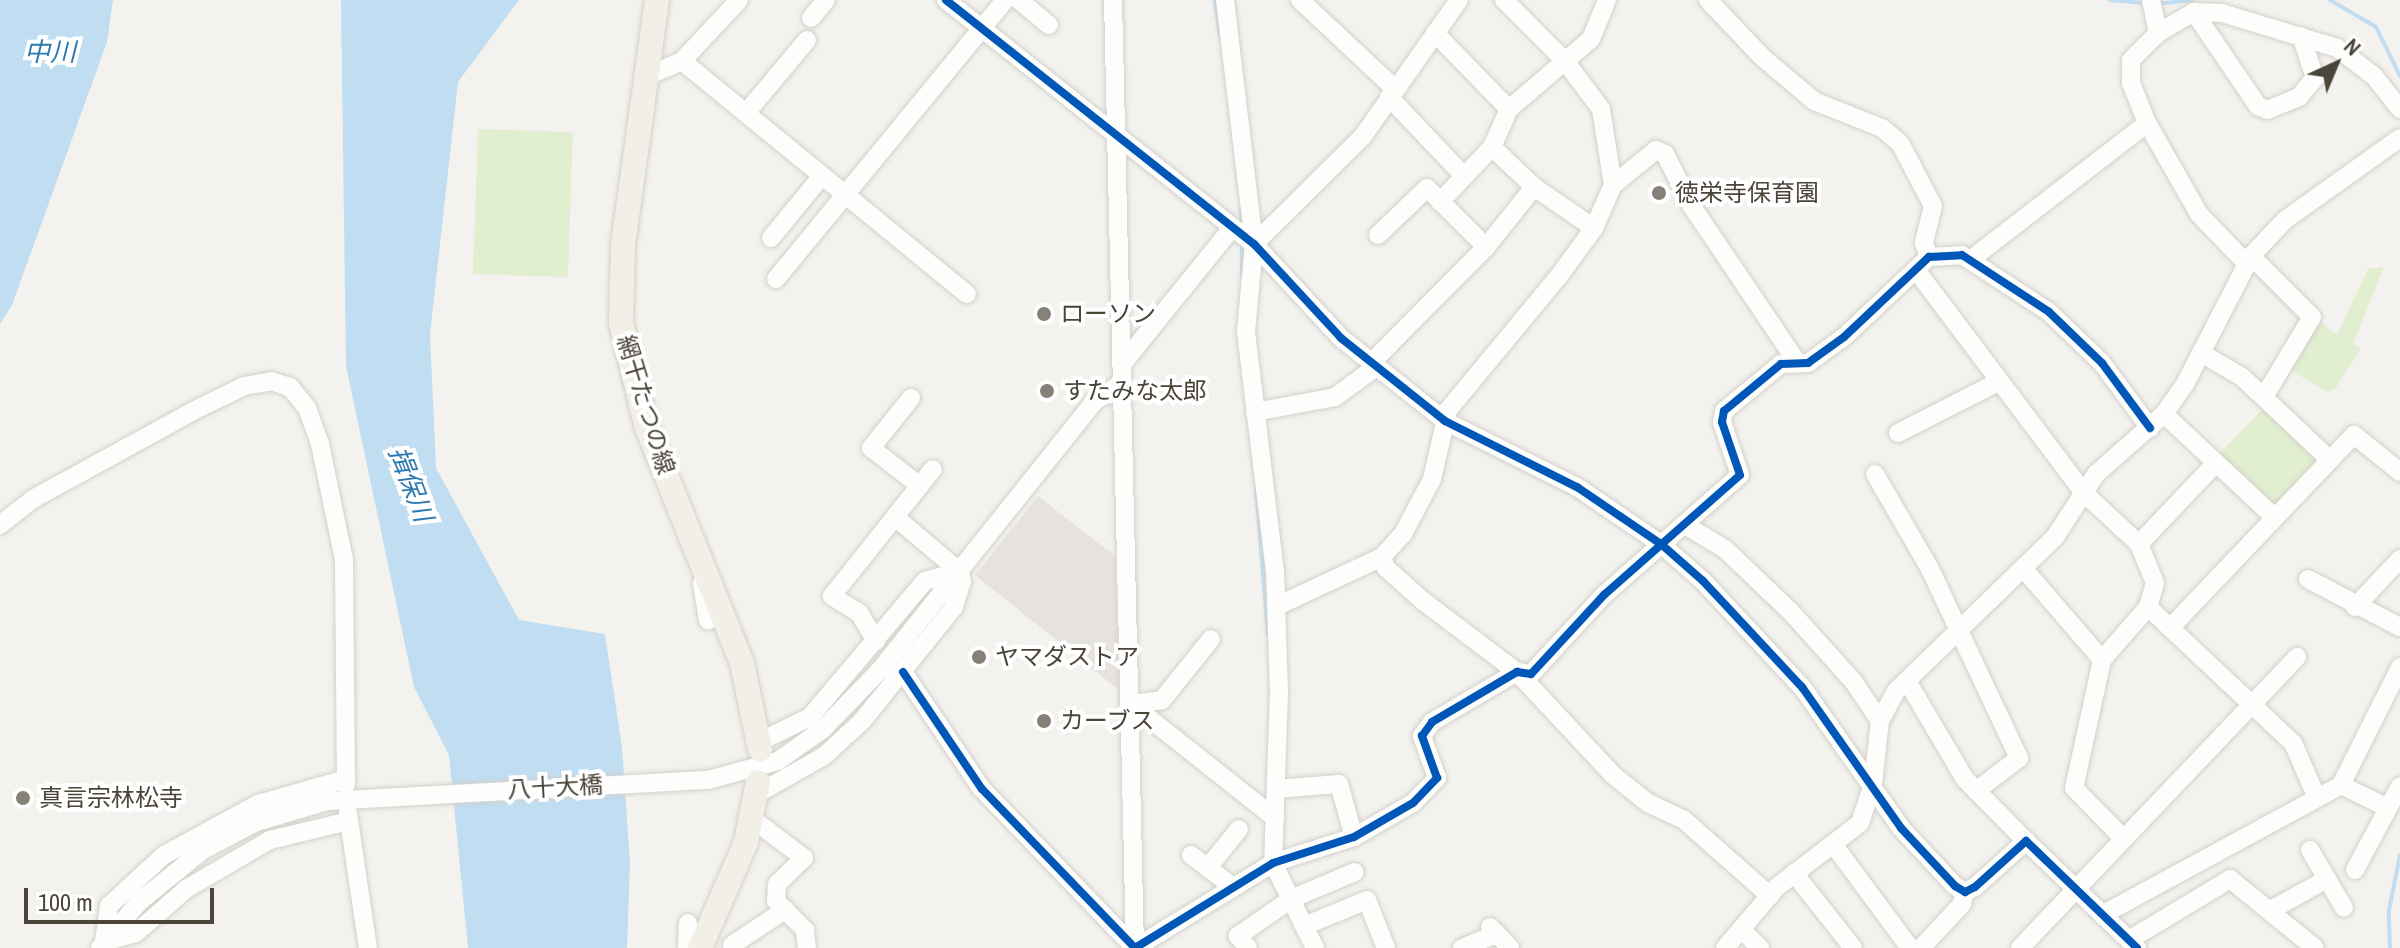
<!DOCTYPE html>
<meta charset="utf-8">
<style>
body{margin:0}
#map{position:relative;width:2400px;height:948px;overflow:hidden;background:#f4f2ee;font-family:"Archivo Narrow","Noto Sans JP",sans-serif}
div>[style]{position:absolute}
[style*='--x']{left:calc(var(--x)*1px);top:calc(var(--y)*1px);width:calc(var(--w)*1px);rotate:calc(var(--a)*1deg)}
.green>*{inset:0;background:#e1eecf;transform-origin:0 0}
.parking>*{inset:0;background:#e6e3df}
.water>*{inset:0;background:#c0ddf1}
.stream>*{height:4px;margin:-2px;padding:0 2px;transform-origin:2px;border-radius:2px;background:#c0ddf1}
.roads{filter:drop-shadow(0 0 2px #d2d0cb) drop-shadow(0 0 2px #d2d0cb)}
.minor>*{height:18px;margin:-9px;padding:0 9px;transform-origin:9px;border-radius:9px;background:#fdfdfc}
.major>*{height:24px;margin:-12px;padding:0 12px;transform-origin:12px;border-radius:12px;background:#f2efe6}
.cycleway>*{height:8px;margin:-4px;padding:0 4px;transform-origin:4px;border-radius:4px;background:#0057b8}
.dots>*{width:22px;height:22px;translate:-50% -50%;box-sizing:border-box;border:4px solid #fff;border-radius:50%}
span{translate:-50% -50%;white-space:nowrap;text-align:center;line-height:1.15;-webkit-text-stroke:8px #fff;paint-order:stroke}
.poi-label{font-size:24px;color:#4b4439}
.left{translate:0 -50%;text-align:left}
.street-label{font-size:24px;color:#4b4439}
.water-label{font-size:26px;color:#2e7ab2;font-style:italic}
.north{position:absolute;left:2296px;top:24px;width:80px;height:80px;-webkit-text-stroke:6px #fff;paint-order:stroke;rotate:44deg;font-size:22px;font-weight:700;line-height:32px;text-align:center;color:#4b4439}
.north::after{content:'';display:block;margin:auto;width:28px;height:36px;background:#4b4439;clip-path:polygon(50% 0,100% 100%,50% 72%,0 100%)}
.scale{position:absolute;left:24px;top:888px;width:190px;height:36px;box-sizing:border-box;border:4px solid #4b4439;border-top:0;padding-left:10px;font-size:24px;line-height:28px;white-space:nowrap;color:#4b4439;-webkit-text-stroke:6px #fff;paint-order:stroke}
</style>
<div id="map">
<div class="green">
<i style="left:478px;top:129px;width:95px;height:145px;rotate:2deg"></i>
<i style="clip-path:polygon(2384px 267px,2353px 344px,2361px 349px,2335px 389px,2327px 392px,2289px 369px,2320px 322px,2337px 335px,2368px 269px)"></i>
<i style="clip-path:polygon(2266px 406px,2318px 457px,2319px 467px,2281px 506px,2269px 508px,2216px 457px)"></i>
</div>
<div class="parking">
<i style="clip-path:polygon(1038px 496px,1115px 556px,1119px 690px,975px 575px)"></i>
</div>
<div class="water">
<i style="clip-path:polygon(0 0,113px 0,107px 42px,12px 305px,0 324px)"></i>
<i style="clip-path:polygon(341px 0,519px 0,458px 82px,430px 334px,436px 468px,519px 620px,605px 634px,622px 747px,630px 863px,627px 948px,468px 948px,449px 755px,414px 687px,346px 366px)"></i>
</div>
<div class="stream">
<i style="--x:1215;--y:0;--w:37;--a:82"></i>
<i style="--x:2110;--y:0;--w:38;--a:5"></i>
<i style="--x:2330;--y:0;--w:53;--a:30.4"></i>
<i style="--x:2376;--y:27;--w:55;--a:63.9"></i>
<i style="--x:2156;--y:4;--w:36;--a:-6"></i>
<i style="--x:1241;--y:209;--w:19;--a:87"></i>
<i style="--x:1242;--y:241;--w:35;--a:90"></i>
<i style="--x:1256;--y:488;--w:147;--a:85.3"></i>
<i style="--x:2390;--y:948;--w:38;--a:-92"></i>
<i style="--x:2389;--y:910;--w:56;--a:-78.7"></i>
</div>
<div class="roads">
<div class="minor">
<i style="--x:946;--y:0;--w:393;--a:38.4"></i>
<i style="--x:1254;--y:244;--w:128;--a:47.2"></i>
<i style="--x:1341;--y:338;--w:133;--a:38.6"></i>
<i style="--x:1445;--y:421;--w:148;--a:26.6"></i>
<i style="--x:1577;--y:487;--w:102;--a:34.2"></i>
<i style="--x:1661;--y:544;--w:56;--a:41.4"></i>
<i style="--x:1703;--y:581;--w:145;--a:47"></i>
<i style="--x:1802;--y:687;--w:172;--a:54.9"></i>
<i style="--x:1901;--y:828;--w:79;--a:47"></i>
<i style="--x:1955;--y:886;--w:12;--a:31"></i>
<i style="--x:1965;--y:892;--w:11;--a:-27"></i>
<i style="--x:1975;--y:887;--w:69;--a:-42"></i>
<i style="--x:2026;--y:841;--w:154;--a:43.9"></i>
<i style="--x:1019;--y:0;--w:39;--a:40"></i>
<i style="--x:1113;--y:0;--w:948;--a:88.67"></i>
<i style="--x:1225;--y:0;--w:246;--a:83.2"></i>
<i style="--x:1254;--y:244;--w:88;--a:95.2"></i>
<i style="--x:1246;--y:332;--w:241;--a:83.1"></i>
<i style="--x:1275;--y:571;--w:122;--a:88.1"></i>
<i style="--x:1279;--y:693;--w:170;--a:92"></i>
<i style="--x:1273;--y:863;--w:95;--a:63.7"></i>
<i style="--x:1300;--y:0;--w:130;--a:43.1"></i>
<i style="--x:1708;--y:0;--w:79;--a:46.5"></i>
<i style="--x:1762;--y:57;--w:68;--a:40.2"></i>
<i style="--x:1814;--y:101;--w:73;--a:21.7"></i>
<i style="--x:1882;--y:128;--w:23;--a:40"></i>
<i style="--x:1900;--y:143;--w:71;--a:62.4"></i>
<i style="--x:1933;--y:206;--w:38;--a:104"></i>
<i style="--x:1924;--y:243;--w:15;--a:70"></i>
<i style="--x:2151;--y:0;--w:34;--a:78"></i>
<i style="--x:2194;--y:12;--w:114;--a:55.8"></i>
<i style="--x:2258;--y:106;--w:10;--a:24"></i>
<i style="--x:2267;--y:110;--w:35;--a:-22"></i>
<i style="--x:2299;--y:97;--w:25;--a:-50"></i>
<i style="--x:2315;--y:78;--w:44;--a:-108.4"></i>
<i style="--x:811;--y:18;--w:23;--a:-50"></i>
<i style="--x:1435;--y:33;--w:106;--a:45.8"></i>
<i style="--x:682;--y:61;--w:368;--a:39.3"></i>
<i style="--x:647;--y:76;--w:38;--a:-23"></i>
<i style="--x:682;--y:61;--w:83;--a:-46.9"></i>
<i style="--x:1389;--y:97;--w:108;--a:46.5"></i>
<i style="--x:746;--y:113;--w:95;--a:-50.1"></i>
<i style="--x:1613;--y:185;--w:55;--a:-39.1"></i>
<i style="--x:1656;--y:150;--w:10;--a:24"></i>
<i style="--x:1665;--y:154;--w:57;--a:63"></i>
<i style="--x:1691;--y:205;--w:189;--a:56"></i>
<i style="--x:1440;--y:202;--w:76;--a:-46.6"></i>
<i style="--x:1594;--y:228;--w:73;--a:-145.7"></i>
<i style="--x:1534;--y:187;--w:58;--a:-136.4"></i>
<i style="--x:1492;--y:147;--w:42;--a:-65.9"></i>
<i style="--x:1509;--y:109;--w:108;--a:-40.5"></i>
<i style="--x:1591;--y:39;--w:42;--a:-67.7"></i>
<i style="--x:1378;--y:235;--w:68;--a:-43.8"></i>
<i style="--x:1427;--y:188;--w:83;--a:45"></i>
<i style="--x:771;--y:238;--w:79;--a:-50.7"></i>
<i style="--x:1254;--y:244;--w:153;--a:-44.7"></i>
<i style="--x:1363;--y:136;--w:166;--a:-54.8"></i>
<i style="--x:2251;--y:256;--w:86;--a:45"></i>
<i style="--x:2312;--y:317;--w:93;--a:121"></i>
<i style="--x:1970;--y:260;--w:224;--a:-37.7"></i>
<i style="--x:2246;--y:263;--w:68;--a:-133.8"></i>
<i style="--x:2199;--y:214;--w:105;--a:-119.7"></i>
<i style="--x:2147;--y:123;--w:43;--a:-111.8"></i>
<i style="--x:2131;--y:83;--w:23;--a:-90"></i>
<i style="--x:2131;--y:60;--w:38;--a:-45"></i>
<i style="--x:2158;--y:33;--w:42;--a:-30.3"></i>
<i style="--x:2194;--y:12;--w:28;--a:2"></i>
<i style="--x:2222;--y:13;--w:120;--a:16.9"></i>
<i style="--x:2337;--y:48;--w:46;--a:37.1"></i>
<i style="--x:2374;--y:76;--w:42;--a:51.8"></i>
<i style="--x:1916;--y:270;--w:278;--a:53"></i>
<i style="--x:2083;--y:492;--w:76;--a:42.9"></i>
<i style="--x:2139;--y:544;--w:42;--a:67.7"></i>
<i style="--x:2155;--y:583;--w:25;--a:106"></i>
<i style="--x:2148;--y:607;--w:70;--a:131"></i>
<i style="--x:2102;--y:660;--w:131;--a:102.3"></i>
<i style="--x:2074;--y:788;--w:70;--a:45.6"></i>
<i style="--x:776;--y:279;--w:361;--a:-50.6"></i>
<i style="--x:2201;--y:353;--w:48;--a:30.3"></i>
<i style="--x:2242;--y:377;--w:121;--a:43.3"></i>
<i style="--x:1123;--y:363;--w:174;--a:-51.1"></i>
<i style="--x:1371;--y:363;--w:163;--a:-45.2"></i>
<i style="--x:1486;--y:247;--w:77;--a:-51.3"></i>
<i style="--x:911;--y:398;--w:64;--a:128.7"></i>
<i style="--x:871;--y:448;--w:62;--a:37.8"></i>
<i style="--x:1255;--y:412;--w:81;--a:-10.6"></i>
<i style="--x:1335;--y:397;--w:51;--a:-36.2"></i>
<i style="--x:2164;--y:414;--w:152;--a:43.1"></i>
<i style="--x:1898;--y:433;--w:114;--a:-27"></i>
<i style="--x:1875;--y:474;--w:110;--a:59.9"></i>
<i style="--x:1930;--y:569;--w:209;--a:64.8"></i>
<i style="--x:2019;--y:758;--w:54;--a:142.5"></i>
<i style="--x:0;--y:525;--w:42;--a:-38.2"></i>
<i style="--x:33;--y:499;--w:180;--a:-28.8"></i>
<i style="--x:191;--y:412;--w:59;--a:-26.1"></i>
<i style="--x:244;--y:386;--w:27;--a:-10"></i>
<i style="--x:271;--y:381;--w:20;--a:18"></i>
<i style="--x:290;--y:387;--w:27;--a:51"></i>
<i style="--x:307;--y:408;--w:38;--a:70"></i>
<i style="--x:320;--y:444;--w:118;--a:78.3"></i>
<i style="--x:344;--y:560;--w:225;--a:89.5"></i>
<i style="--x:1685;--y:525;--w:47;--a:31"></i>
<i style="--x:1725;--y:549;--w:91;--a:43.7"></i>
<i style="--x:1791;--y:612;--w:93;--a:48.1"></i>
<i style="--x:1853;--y:681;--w:48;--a:56"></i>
<i style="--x:2139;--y:544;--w:110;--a:-46.5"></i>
<i style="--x:1382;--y:557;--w:12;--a:70"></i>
<i style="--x:1386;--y:568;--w:50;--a:41.7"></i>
<i style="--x:1423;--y:601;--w:118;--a:37.1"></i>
<i style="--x:1517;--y:672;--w:141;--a:47"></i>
<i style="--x:1613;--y:775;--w:45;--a:38.7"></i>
<i style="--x:1648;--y:803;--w:38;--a:25"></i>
<i style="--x:1683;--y:819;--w:116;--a:41.5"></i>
<i style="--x:2023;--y:568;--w:121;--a:49.3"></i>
<i style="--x:2308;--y:579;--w:104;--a:27.6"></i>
<i style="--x:702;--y:583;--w:38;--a:81"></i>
<i style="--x:1277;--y:606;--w:116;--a:-25"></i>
<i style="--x:1382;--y:557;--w:31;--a:-48"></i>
<i style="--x:1403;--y:534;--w:62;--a:-62.2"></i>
<i style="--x:1432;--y:479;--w:71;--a:-76.9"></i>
<i style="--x:1448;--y:410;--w:174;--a:-50.4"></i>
<i style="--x:1559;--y:276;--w:59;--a:-53.9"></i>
<i style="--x:1594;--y:228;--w:47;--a:-66.2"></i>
<i style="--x:1613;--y:185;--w:77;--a:-99"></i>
<i style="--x:1601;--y:109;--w:60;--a:-126.9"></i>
<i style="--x:1565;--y:61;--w:86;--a:-135"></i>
<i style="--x:2148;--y:607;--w:199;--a:43.2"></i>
<i style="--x:2293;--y:743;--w:60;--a:66.4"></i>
<i style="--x:2355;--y:607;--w:66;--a:-46.8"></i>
<i style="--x:2170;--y:628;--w:267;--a:-46.4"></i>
<i style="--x:2354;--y:435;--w:59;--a:38.8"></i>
<i style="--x:876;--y:641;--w:33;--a:-121"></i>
<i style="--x:859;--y:613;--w:32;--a:-148"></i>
<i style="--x:832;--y:596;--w:162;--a:-51.5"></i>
<i style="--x:903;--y:672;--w:141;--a:56"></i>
<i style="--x:982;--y:789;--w:221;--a:46.1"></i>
<i style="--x:1135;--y:948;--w:162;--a:-31.6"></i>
<i style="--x:1273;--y:863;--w:85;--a:-17.8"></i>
<i style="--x:1354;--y:837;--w:68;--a:-30"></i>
<i style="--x:1413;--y:803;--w:35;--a:-46"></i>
<i style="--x:1437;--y:778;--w:45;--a:-109.7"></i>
<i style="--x:1422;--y:736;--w:17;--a:-54"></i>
<i style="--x:1432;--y:722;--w:99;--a:-30.5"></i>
<i style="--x:1517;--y:672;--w:14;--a:8"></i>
<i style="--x:1531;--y:674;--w:108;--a:-47.3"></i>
<i style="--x:1604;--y:595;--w:181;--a:-41.4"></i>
<i style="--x:1740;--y:475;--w:56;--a:-108.8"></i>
<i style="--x:1722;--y:422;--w:11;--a:-80"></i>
<i style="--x:1724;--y:411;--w:74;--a:-39.5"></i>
<i style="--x:1781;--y:364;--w:27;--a:-2"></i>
<i style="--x:1808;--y:363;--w:44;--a:-35.8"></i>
<i style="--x:1844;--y:337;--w:117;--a:-43.3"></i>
<i style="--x:1929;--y:257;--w:33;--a:-3"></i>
<i style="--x:1962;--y:255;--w:104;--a:33.2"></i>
<i style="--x:2049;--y:312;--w:74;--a:43.9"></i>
<i style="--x:2102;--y:363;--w:81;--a:53.6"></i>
<i style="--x:1907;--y:681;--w:114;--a:59.4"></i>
<i style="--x:1965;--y:779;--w:87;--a:45.5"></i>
<i style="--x:1131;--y:704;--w:184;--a:38.4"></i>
<i style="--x:1131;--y:704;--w:31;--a:-7"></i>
<i style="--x:1162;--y:700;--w:78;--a:-51.2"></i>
<i style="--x:759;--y:742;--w:57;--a:-26.1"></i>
<i style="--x:810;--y:717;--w:178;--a:-49.8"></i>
<i style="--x:925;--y:581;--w:35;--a:-16"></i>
<i style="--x:346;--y:779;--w:91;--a:164.1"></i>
<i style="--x:258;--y:804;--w:107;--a:151.5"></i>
<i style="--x:164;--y:855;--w:75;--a:137.2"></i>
<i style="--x:109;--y:906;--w:36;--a:98"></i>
<i style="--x:104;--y:942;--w:33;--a:-16"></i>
<i style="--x:136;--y:933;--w:67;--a:-41.3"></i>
<i style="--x:186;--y:889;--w:97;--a:-30.3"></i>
<i style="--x:270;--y:840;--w:81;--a:-13.5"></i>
<i style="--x:2341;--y:785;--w:52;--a:26.1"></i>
<i style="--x:1276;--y:789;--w:63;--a:-4.5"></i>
<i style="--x:1339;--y:784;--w:55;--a:74.2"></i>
<i style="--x:757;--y:794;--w:77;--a:-29.6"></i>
<i style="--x:824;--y:756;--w:52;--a:-42.6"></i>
<i style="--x:862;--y:721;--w:146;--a:-51.1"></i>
<i style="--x:954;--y:607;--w:27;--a:-73"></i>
<i style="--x:962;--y:581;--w:10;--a:-107"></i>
<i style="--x:959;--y:571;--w:84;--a:-139.8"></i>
<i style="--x:348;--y:813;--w:136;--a:81.6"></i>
<i style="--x:751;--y:818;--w:66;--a:37"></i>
<i style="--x:804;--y:858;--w:37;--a:136"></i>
<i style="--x:777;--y:884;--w:17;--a:93"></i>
<i style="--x:776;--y:901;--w:41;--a:45"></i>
<i style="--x:805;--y:930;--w:18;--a:84"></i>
<i style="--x:1833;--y:844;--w:129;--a:53.5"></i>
<i style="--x:2310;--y:850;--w:67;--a:59.6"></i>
<i style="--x:1191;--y:855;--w:53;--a:37.3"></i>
<i style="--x:1210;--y:865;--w:46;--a:-51.1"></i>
<i style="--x:2355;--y:870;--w:95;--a:-61.8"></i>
<i style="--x:1794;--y:873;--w:95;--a:51.8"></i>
<i style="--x:2269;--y:911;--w:66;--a:-28.9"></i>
<i style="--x:2102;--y:915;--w:272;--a:-28.5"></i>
<i style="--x:2341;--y:785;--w:132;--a:-63.4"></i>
<i style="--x:1304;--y:926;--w:68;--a:-22.4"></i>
<i style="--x:1367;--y:900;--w:52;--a:68.4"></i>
<i style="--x:1490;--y:927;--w:29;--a:46"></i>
<i style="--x:1741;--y:929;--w:27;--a:45"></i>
<i style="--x:2129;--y:940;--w:118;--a:-31.1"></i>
<i style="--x:2230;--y:879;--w:109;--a:39.1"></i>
<i style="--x:732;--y:945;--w:64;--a:-33.4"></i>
<i style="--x:100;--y:948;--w:60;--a:-49.7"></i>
<i style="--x:139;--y:902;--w:82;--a:-39.1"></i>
<i style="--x:203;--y:850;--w:60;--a:-27.8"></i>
<i style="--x:256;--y:822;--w:75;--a:-16.3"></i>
<i style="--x:328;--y:801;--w:381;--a:-3.2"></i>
<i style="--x:708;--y:780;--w:73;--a:-15.2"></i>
<i style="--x:778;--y:761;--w:55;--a:-35.4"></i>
<i style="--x:823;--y:729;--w:82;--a:-46"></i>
<i style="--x:880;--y:670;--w:344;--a:-51.4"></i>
<i style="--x:1095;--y:401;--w:34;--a:-34"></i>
<i style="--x:687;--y:948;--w:25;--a:-88"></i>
<i style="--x:1248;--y:948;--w:16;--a:-130"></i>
<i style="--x:1238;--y:936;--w:65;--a:-34.9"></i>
<i style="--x:1291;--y:899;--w:69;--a:-22.9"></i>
<i style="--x:1462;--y:948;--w:38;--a:-22"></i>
<i style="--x:1725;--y:948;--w:80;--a:-49.6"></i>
<i style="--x:1777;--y:887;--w:105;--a:-37.6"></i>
<i style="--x:1860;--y:823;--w:41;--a:-71.6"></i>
<i style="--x:1873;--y:784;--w:63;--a:-83.7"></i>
<i style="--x:1880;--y:721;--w:34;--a:-62"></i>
<i style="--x:1896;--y:691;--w:221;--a:-44.1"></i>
<i style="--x:2055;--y:537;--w:75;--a:-56.9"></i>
<i style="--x:2096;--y:474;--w:91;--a:-41.4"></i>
<i style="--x:2164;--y:414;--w:37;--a:-55"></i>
<i style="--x:2185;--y:384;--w:144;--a:-62.7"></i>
<i style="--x:2251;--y:256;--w:50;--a:-46.6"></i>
<i style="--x:2285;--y:220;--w:141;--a:-35.5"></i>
<i style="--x:1921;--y:948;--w:60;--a:-47"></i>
<i style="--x:1962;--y:904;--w:12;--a:-76"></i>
<i style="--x:2020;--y:948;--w:402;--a:-46.4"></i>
</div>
<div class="major">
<i style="--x:657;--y:0;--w:247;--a:97.9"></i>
<i style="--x:623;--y:245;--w:78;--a:91.5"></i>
<i style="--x:621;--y:323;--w:108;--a:76.1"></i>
<i style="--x:647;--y:428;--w:253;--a:68"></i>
<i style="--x:742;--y:663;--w:88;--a:78.2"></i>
<i style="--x:700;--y:948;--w:116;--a:-66.5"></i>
<i style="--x:746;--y:842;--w:61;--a:-78.7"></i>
</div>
</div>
<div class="cycleway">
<i style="--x:946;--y:0;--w:393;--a:38.4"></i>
<i style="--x:1254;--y:244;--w:128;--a:47.2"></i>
<i style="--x:1341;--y:338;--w:133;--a:38.6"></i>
<i style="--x:1445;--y:421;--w:148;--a:26.6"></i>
<i style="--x:1577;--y:487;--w:102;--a:34.2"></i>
<i style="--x:1661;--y:544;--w:56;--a:41.4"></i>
<i style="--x:1703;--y:581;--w:145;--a:47"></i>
<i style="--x:1802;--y:687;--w:172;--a:54.9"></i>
<i style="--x:1901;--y:828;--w:79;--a:47"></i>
<i style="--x:1955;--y:886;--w:12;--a:31"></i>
<i style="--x:1965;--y:892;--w:11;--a:-27"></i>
<i style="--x:1975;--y:887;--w:69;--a:-42"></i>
<i style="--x:2026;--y:841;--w:154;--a:43.9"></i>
<i style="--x:903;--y:672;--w:141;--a:56"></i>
<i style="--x:982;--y:789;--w:221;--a:46.1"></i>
<i style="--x:1135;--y:948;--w:162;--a:-31.6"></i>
<i style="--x:1273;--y:863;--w:85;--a:-17.8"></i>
<i style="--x:1354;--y:837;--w:68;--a:-30"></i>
<i style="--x:1413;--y:803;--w:35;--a:-46"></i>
<i style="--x:1437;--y:778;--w:45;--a:-109.7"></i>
<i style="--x:1422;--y:736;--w:17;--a:-54"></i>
<i style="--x:1432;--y:722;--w:99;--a:-30.5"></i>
<i style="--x:1517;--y:672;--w:14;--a:8"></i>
<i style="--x:1531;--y:674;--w:108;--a:-47.3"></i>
<i style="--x:1604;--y:595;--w:181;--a:-41.4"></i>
<i style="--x:1740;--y:475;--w:56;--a:-108.8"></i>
<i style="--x:1722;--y:422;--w:11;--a:-80"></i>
<i style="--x:1724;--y:411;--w:74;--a:-39.5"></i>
<i style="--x:1781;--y:364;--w:27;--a:-2"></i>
<i style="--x:1808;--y:363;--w:44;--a:-35.8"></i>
<i style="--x:1844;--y:337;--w:117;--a:-43.3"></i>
<i style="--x:1929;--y:257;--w:33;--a:-3"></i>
<i style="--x:1962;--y:255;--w:104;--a:33.2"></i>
<i style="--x:2049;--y:312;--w:74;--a:43.9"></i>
<i style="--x:2102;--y:363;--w:81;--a:53.6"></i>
</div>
<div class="dots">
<i style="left:1659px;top:193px;background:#868178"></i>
<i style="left:1044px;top:314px;background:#868178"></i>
<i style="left:1047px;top:391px;background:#868178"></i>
<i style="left:979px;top:657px;background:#868178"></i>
<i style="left:1044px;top:721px;background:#868178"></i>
<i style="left:23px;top:798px;background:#868178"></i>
</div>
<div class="poi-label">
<span class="left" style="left:1675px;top:193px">徳栄寺保育園</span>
<span class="left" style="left:1060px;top:314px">ローソン</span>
<span class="left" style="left:1063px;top:391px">すたみな太郎</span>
<span class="left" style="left:995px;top:657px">ヤマダストア</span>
<span class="left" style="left:1060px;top:721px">カーブス</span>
<span class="left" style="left:39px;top:798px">真言宗林松寺</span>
</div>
<div class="street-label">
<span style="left:646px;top:405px;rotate:73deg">網干たつの線</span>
<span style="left:555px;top:787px;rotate:-3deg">八十大橋</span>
</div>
<div class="water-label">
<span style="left:50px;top:52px">中川</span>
<span style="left:411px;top:484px;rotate:69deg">揖保川</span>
</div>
<div class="north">N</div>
<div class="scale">100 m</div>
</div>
